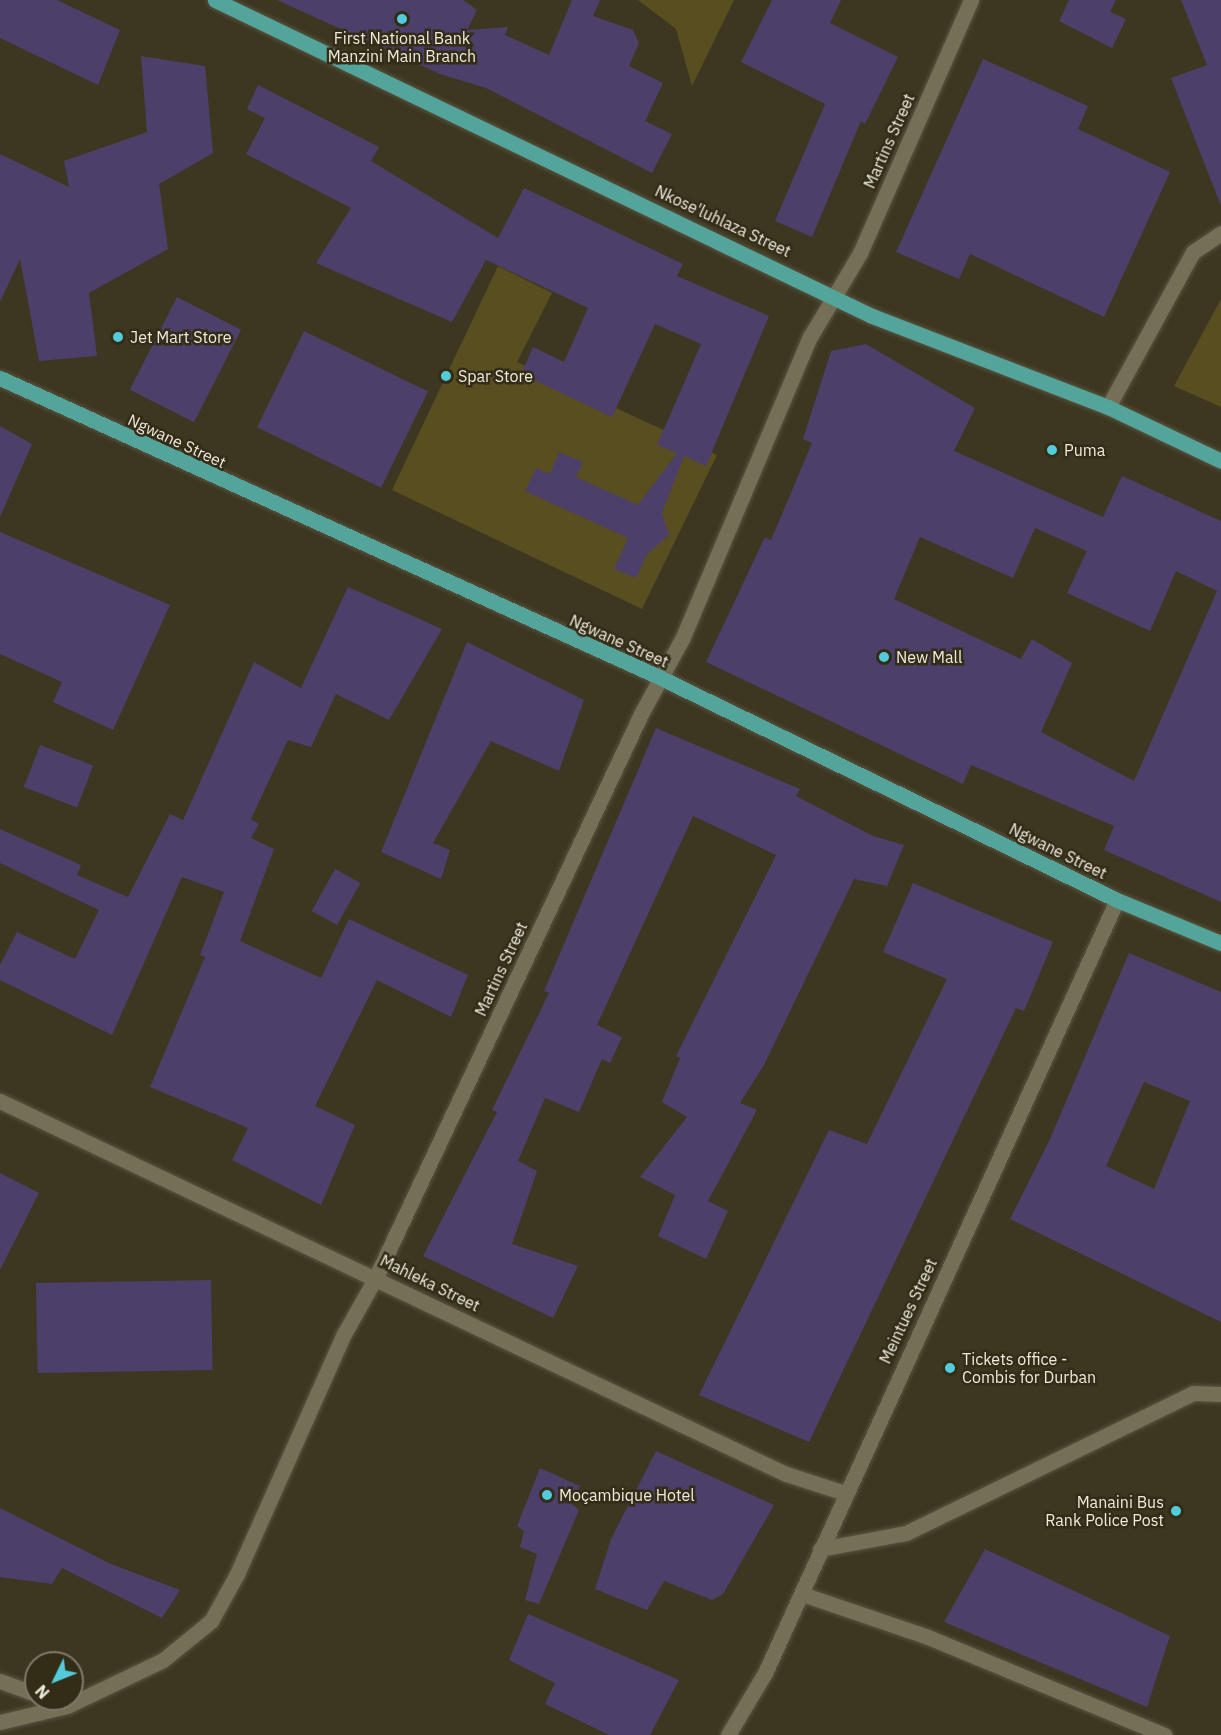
<!DOCTYPE html>
<meta charset="utf-8">
<style>
body{margin:0}
#map{position:relative;width:1221px;height:1735px;overflow:hidden;background:#3d3721;font-family:"IBM Plex Sans",sans-serif}
div>[style]{position:absolute}
[style*='--x']{left:calc(var(--x)*1px);top:calc(var(--y)*1px);width:calc(var(--w)*1px);rotate:calc(var(--a)*1deg)}
.green>*{inset:0;background:#594e20}
.building>*{inset:0;background:#4c3f69;transform-origin:0 0}
.roads{filter:drop-shadow(0 0 2px #585440) drop-shadow(0 0 2px #585440)}
.lane>*{height:15px;margin:-7.5px;padding:0 7.5px;transform-origin:7.5px;border-radius:7.5px;background:#746f57}
.street>*{height:15px;margin:-7.5px;padding:0 7.5px;transform-origin:7.5px;border-radius:7.5px;background:#746f57}
.secondary>*{height:15px;margin:-7.5px;padding:0 7.5px;transform-origin:7.5px;border-radius:7.5px;background:#746f57}
.primary>*{height:15px;margin:-7.5px;padding:0 7.5px;transform-origin:7.5px;border-radius:7.5px;background:#53a49a}
.dots>*{width:16px;height:16px;translate:-50% -50%;box-sizing:border-box;border:3px solid #332d18;border-radius:50%}
span{translate:-50% -50%;white-space:nowrap;text-align:center;line-height:1.15;-webkit-text-stroke:5px #332d18;paint-order:stroke}
.poi-label{font-size:16px;color:#edeadd}
.left{translate:0 -50%;text-align:left}
.right{translate:-100% -50%;text-align:right}
.street-label{font-size:16px;color:#edeadd}
.north{position:absolute;left:24px;top:1651px;width:60px;height:60px;box-sizing:border-box;background:#332d18;border:2px solid #7d7967;border-radius:50%;rotate:227deg;font-size:16px;font-weight:700;line-height:24px;text-align:center;color:#edeadd}
.north::after{content:'';display:block;margin:auto;width:21px;height:27px;background:#52cbda;clip-path:polygon(50% 0,100% 100%,50% 72%,0 100%)}
</style>
<div id="map">
<div class="green">
<i style="clip-path:polygon(638px 0,734px 0,692px 86px,676px 29px)"></i>
<i style="clip-path:polygon(498px 266px,552px 293px,517px 362px,717px 455px,642px 609px,392px 490px)"></i>
<i style="clip-path:polygon(1221px 299px,1221px 407px,1174px 386px)"></i>
</div>
<div class="building">
<i style="clip-path:polygon(0 0,57px 0,120px 30px,98px 85px,0 38px)"></i>
<i style="clip-path:polygon(277px 0,463px 0,477px 10px,467px 30px,508px 27px,505px 35px,549px 55px,572px 0,600px 0,593px 16px,633px 30px,639px 43px,629px 66px,663px 83px,645px 121px,672px 134px,652px 173px,486px 88px,440px 74px)"></i>
<i style="clip-path:polygon(772px 0,841px 0,830px 23px,898px 57px,865px 124px,861px 121px,812px 237px,775px 221px,825px 104px,741px 62px)"></i>
<i style="clip-path:polygon(1069px 0,1116px 0,1110px 12px,1126px 19px,1112px 48px,1059px 21px)"></i>
<i style="clip-path:polygon(1181px 0,1221px 0,1221px 206px,1171px 78px,1207px 65px)"></i>
<i style="clip-path:polygon(141px 56px,205px 66px,213px 153px,159px 184px,168px 249px,89px 293px,97px 356px,39px 361px,20px 259px,0 302px,0 154px,69px 187px,64px 161px,147px 132px)"></i>
<i style="clip-path:polygon(983px 59px,1088px 106px,1078px 129px,1170px 172px,1104px 317px,970px 254px,959px 279px,896px 252px)"></i>
<i style="clip-path:polygon(258px 85px,379px 147px,371px 161px,498px 238px,524px 188px,683px 264px,677px 276px,769px 316px,706px 466px,684px 456px,662px 513px,669px 535px,647px 554px,636px 578px,614px 569px,628px 538px,525px 491px,536px 468px,550px 474px,559px 452px,583px 462px,576px 477px,638px 505px,677px 453px,657px 445px,701px 344px,655px 324px,612px 417px,521px 374px,533px 347px,564px 362px,588px 308px,486px 260px,452px 322px,316px 263px,351px 208px,246px 154px,265px 118px,247px 109px)"></i>
<i style="left:177px;top:297px;width:72px;height:104px;rotate:27deg"></i>
<i style="left:304px;top:331px;width:138px;height:107px;rotate:26deg"></i>
<i style="clip-path:polygon(evenodd,866px 344px,975px 408px,954px 451px,1103px 517px,1122px 476px,1221px 521px,1221px 902px,1104px 850px,1114px 826px,971px 765px,963px 784px,706px 662px,765px 537px,771px 540px,812px 443px,803px 439px,831px 351px,866px 344px,1035px 528px,1087px 551px,1067px 593px,1150px 631px,1176px 571px,1217px 591px,1134px 781px,1041px 732px,1072px 663px,1032px 639px,1021px 659px,894px 599px,920px 537px,1013px 578px,1035px 528px)"></i>
<i style="clip-path:polygon(0 426px,32px 444px,0 517px)"></i>
<i style="clip-path:polygon(0 532px,170px 605px,113px 730px,53px 702px,62px 682px,0 654px)"></i>
<i style="clip-path:polygon(348px 587px,442px 629px,389px 720px,336px 694px,311px 747px,288px 740px,251px 819px,259px 824px,251px 838px,274px 849px,240px 941px,321px 978px,349px 919px,468px 975px,451px 1017px,377px 980px,315px 1106px,355px 1125px,321px 1205px,232px 1160px,248px 1128px,150px 1087px,205px 957px,200px 955px,224px 892px,182px 877px,112px 1035px,0 980px,0 965px,17px 932px,75px 959px,99px 910px,0 863px,0 829px,81px 865px,77px 875px,128px 897px,170px 814px,183px 820px,254px 662px,301px 688px)"></i>
<i style="clip-path:polygon(467px 642px,584px 700px,559px 771px,491px 741px,433px 843px,450px 850px,441px 879px,381px 852px)"></i>
<i style="clip-path:polygon(656px 728px,800px 789px,796px 796px,873px 836px,904px 845px,887px 886px,854px 879px,764px 1065px,740px 1103px,757px 1110px,708px 1201px,728px 1211px,706px 1259px,658px 1236px,675px 1195px,640px 1177px,687px 1117px,662px 1102px,680px 1058px,676px 1056px,776px 855px,693px 816px,597px 1025px,622px 1037px,610px 1063px,602px 1059px,579px 1112px,545px 1098px,518px 1161px,537px 1171px,512px 1244px,578px 1266px,553px 1318px,423px 1256px,497px 1112px,492px 1110px,549px 993px,544px 991px)"></i>
<i style="left:40px;top:745px;width:57px;height:45px;rotate:21deg"></i>
<i style="left:335px;top:869px;width:29px;height:48px;rotate:29deg"></i>
<i style="clip-path:polygon(913px 883px,1053px 942px,1024px 1011px,1016px 1008px,809px 1442px,699px 1395px,829px 1130px,867px 1144px,947px 979px,883px 952px)"></i>
<i style="clip-path:polygon(evenodd,1129px 953px,1221px 992px,1221px 1322px,1010px 1219px,1050px 1139px,1129px 953px,1144px 1082px,1190px 1101px,1154px 1189px,1106px 1166px,1144px 1082px)"></i>
<i style="clip-path:polygon(0 1173px,39px 1193px,0 1270px)"></i>
<i style="left:211px;top:1280px;width:90px;height:175px;rotate:89deg"></i>
<i style="clip-path:polygon(656px 1451px,774px 1505px,723px 1594px,712px 1600px,664px 1581px,647px 1610px,595px 1589px,611px 1539px)"></i>
<i style="clip-path:polygon(540px 1468px,580px 1486px,572px 1504px,579px 1510px,539px 1604px,525px 1600px,537px 1554px,520px 1547px,524px 1531px,517px 1526px)"></i>
<i style="clip-path:polygon(0 1508px,111px 1564px,180px 1590px,162px 1618px,62px 1568px,52px 1584px,0 1577px)"></i>
<i style="clip-path:polygon(985px 1549px,1170px 1636px,1147px 1707px,944px 1622px)"></i>
<i style="clip-path:polygon(528px 1614px,679px 1680px,650px 1735px,609px 1735px,545px 1704px,555px 1683px,509px 1660px)"></i>
</div>
<div class="roads">
<div class="lane">
<i style="--x:1108;--y:407;--w:177;--a:-61.3"></i>
<i style="--x:1193;--y:252;--w:34;--a:-34"></i>
<i style="--x:820;--y:1549;--w:87;--a:-10.5"></i>
<i style="--x:906;--y:1533;--w:319;--a:-26"></i>
<i style="--x:1193;--y:1393;--w:28;--a:2"></i>
<i style="--x:802;--y:1594;--w:133;--a:18.8"></i>
<i style="--x:928;--y:1637;--w:256;--a:22.5"></i>
<i style="--x:0;--y:1681;--w:38;--a:20"></i>
<i style="--x:0;--y:1722;--w:69;--a:-13.4"></i>
<i style="--x:67;--y:1706;--w:106;--a:-25.6"></i>
<i style="--x:163;--y:1660;--w:62;--a:-39.1"></i>
<i style="--x:211;--y:1621;--w:54;--a:-61"></i>
<i style="--x:237;--y:1574;--w:263;--a:-66"></i>
<i style="--x:344;--y:1334;--w:65;--a:-60.7"></i>
</div>
<div class="street">
<i style="--x:0;--y:1101;--w:870;--a:25.39"></i>
<i style="--x:786;--y:1474;--w:62;--a:17.9"></i>
<i style="--x:376;--y:1277;--w:624;--a:-64.79"></i>
<i style="--x:642;--y:712;--w:85;--a:-61.3"></i>
<i style="--x:683;--y:637;--w:326;--a:-67.1"></i>
<i style="--x:810;--y:337;--w:98;--a:-59.2"></i>
<i style="--x:860;--y:253;--w:276;--a:-66.3"></i>
</div>
<div class="secondary">
<i style="--x:728;--y:1735;--w:72;--a:-59.2"></i>
<i style="--x:765;--y:1673;--w:849;--a:-65.52"></i>
</div>
<div class="primary">
<i style="--x:215;--y:0;--w:729;--a:25.69"></i>
<i style="--x:872;--y:316;--w:253;--a:21.1"></i>
<i style="--x:1108;--y:407;--w:125;--a:25.5"></i>
<i style="--x:0;--y:378;--w:724;--a:24.4"></i>
<i style="--x:659;--y:677;--w:509;--a:25.96"></i>
<i style="--x:1117;--y:900;--w:113;--a:22.5"></i>
</div>
</div>
<div class="dots">
<i style="left:402px;top:19px;background:#52cbda"></i>
<i style="left:118px;top:337px;background:#52cbda"></i>
<i style="left:446px;top:376px;background:#52cbda"></i>
<i style="left:1052px;top:450px;background:#52cbda"></i>
<i style="left:884px;top:657px;background:#52cbda"></i>
<i style="left:950px;top:1368px;background:#52cbda"></i>
<i style="left:547px;top:1495px;background:#52cbda"></i>
<i style="left:1176px;top:1511px;background:#52cbda"></i>
</div>
<div class="poi-label">
<span style="left:402px;top:47px">First National Bank<br>Manzini Main Branch</span>
<span class="left" style="left:130px;top:337px">Jet Mart Store</span>
<span class="left" style="left:458px;top:376px">Spar Store</span>
<span class="left" style="left:1064px;top:450px">Puma</span>
<span class="left" style="left:896px;top:657px">New Mall</span>
<span class="left" style="left:962px;top:1368px">Tickets office -<br>Combis for Durban</span>
<span class="left" style="left:559px;top:1495px">Moçambique Hotel</span>
<span class="right" style="left:1164px;top:1511px">Manaini Bus<br>Rank Police Post</span>
</div>
<div class="street-label">
<span style="left:889px;top:141px;rotate:-66deg">Martins Street</span>
<span style="left:723px;top:221px;rotate:25deg">Nkose'luhlaza Street</span>
<span style="left:177px;top:441px;rotate:25deg">Ngwane Street</span>
<span style="left:619px;top:641px;rotate:24deg">Ngwane Street</span>
<span style="left:1058px;top:851px;rotate:26deg">Ngwane Street</span>
<span style="left:501px;top:969px;rotate:-65deg">Martins Street</span>
<span style="left:430px;top:1283px;rotate:26deg">Mahleka Street</span>
<span style="left:908px;top:1311px;rotate:-65deg">Meintues Street</span>
</div>
<div class="north">N</div>
</div>
